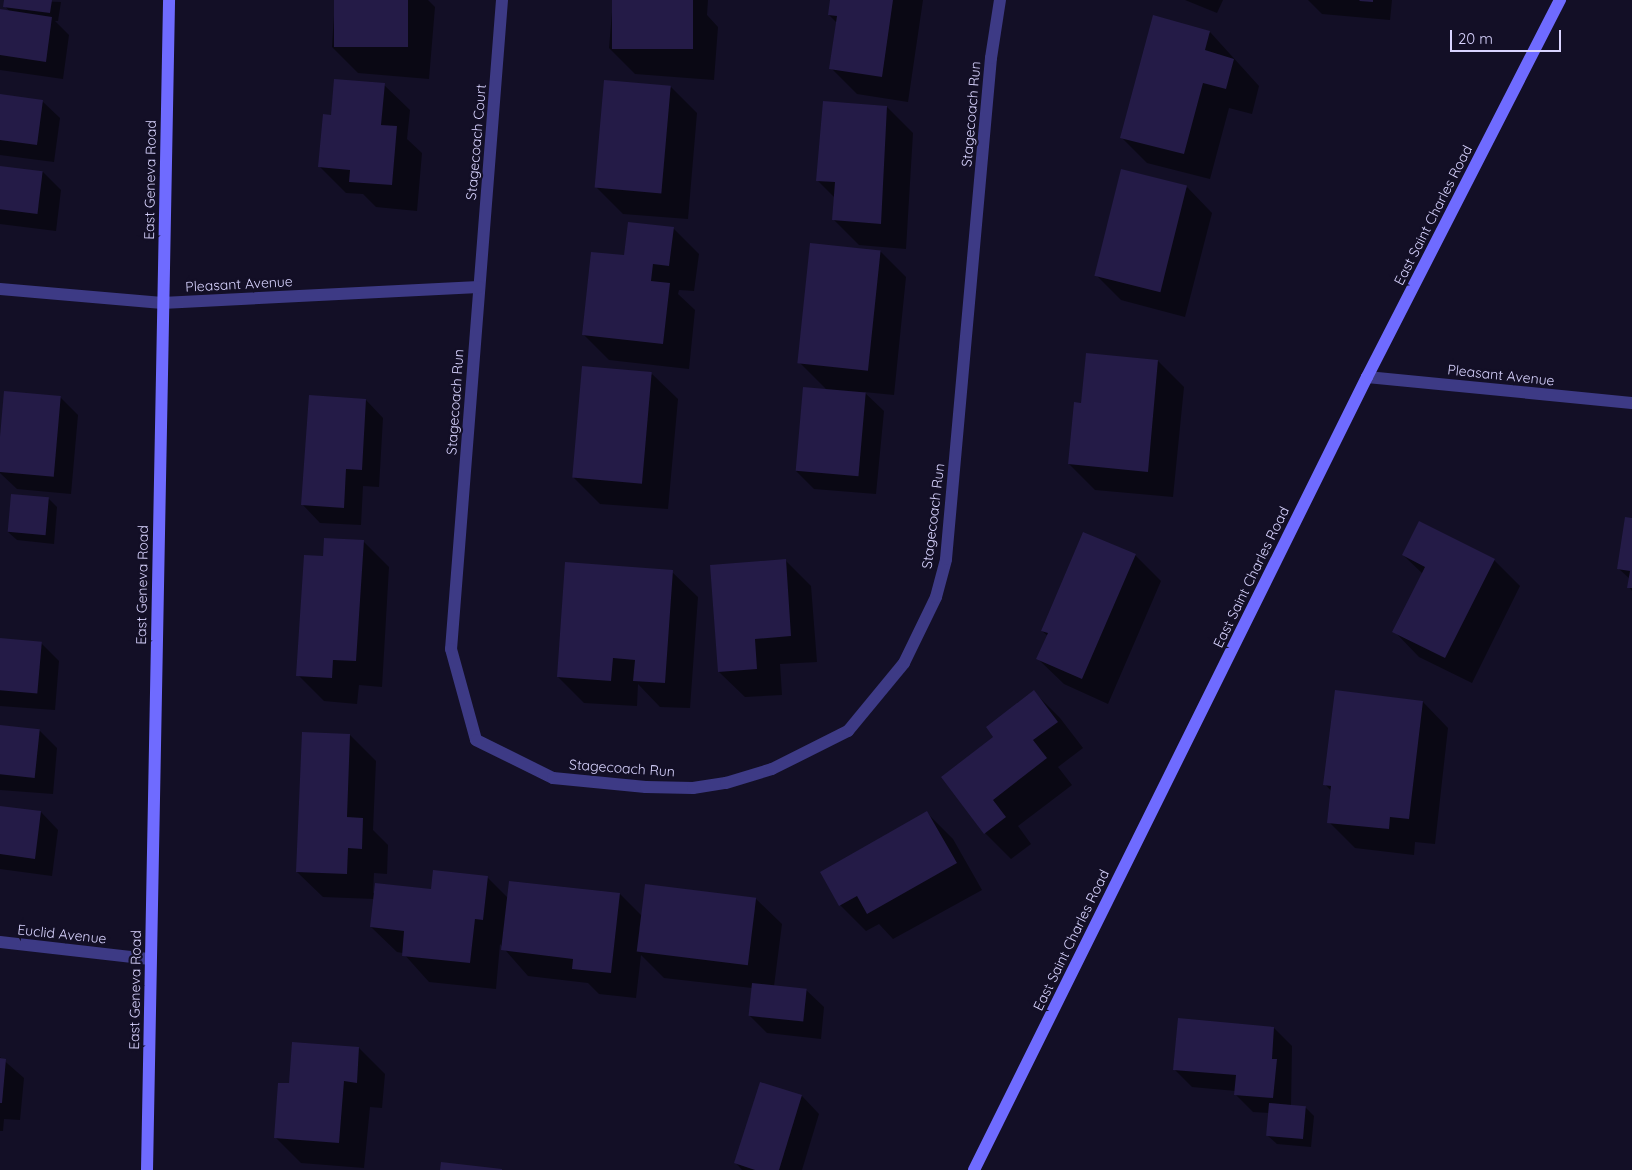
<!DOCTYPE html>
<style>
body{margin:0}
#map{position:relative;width:1632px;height:1170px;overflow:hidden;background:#130f26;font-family:Quicksand,sans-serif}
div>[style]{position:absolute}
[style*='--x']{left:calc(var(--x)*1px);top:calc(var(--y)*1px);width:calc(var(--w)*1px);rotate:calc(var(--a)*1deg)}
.shadow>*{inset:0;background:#0007}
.building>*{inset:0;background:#241b47;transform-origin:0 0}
.street>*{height:12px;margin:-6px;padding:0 6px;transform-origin:6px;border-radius:6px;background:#3d3a85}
.secondary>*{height:12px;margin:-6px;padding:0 6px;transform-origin:6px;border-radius:6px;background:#6f6bff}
span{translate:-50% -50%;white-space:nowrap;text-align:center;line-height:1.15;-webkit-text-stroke:4.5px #130f26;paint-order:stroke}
.street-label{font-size:14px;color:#d9d4ff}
.scale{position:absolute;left:1450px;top:30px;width:111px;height:22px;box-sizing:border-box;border:2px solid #d9d4ff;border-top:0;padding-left:6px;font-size:15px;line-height:18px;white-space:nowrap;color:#d9d4ff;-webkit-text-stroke:4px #130f26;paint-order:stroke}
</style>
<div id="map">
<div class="shadow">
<i style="clip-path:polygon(5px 0,61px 2px,58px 21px,55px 21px,69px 35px,63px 79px,0 70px,0 11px,10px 12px,5px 6px)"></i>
<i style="clip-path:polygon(335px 0,428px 0,435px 7px,429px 79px,358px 73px,332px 47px)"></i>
<i style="clip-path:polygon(613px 0,708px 0,707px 15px,718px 27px,714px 80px,635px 74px,609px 48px)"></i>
<i style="clip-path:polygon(832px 0,923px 0,908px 102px,857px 94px,831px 68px,837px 23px,829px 15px)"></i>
<i style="clip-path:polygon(1185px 0,1223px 0,1217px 13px)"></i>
<i style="clip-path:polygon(1308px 0,1392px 0,1390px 20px,1322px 14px)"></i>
<i style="clip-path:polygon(1210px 32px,1259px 86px,1252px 114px,1229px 108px,1210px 179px,1147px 163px,1121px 137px)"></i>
<i style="clip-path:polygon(384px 85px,410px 110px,407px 139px,422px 153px,417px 211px,376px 207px,363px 194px,346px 193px,320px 167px,332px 116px)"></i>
<i style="clip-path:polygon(671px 87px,697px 113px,688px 219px,623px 214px,597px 188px)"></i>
<i style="clip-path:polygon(0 95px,42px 101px,60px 118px,54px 162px,0 155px)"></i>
<i style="clip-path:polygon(887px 107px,913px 133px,906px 249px,859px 245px,833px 219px,835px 198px,817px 180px)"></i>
<i style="clip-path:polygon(0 167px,43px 172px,61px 190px,56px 231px,0 224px)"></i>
<i style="clip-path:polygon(1187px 187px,1212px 213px,1185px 317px,1121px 300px,1095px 274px)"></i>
<i style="clip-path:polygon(673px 228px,699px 254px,694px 291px,679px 290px,678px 294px,695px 310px,689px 369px,609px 360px,583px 334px,625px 257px)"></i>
<i style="clip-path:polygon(880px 251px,906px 277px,894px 395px,864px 392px,884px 411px,876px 494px,814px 489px,796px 471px,827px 390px,800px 363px)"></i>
<i style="clip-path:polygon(1087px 355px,1158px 361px,1184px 387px,1173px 497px,1095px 490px,1069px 464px,1082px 404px)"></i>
<i style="clip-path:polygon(652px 374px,678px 399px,668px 509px,600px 504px,574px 478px)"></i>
<i style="clip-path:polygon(5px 392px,60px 397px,78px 415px,71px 494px,17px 489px,0 473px)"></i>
<i style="clip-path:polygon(366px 400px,383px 418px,379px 487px,363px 486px,361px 525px,320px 523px,303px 505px)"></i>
<i style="clip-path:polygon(49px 499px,57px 507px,54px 544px,17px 540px,8px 532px)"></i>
<i style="clip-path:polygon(1632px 519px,1632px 591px,1629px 587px,1630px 579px,1619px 569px)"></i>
<i style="clip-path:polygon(363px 541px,389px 567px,382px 687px,359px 685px,357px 704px,324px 701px,298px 675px,324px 558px)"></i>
<i style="clip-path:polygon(1135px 555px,1161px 581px,1108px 704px,1064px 684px,1038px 659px,1048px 636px,1042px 631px)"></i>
<i style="clip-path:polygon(1403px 555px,1494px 560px,1520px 586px,1472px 683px,1419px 657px,1394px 631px,1423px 574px)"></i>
<i style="clip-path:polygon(785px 560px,811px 586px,817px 662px,780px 664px,782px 695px,745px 697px,719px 672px)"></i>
<i style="clip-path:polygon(672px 572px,698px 597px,690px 708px,660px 707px,638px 684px,637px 706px,584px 703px,558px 677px)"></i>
<i style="clip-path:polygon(0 639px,41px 643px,59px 661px,55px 710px,0 706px)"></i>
<i style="clip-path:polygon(1034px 692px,1060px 718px,1083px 748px,1058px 767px,1072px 785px,1018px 826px,1031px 844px,1011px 859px,985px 833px,943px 777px,995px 737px)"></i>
<i style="clip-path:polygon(1423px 702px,1448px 728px,1435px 844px,1415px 842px,1414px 855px,1355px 848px,1329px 822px,1332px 792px,1325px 784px)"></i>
<i style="clip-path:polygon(0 727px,39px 730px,57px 748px,53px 794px,0 790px)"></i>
<i style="clip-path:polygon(350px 735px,376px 761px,373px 830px,388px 845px,387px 874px,374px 873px,373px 893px,432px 890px,487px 877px,508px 898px,620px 894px,643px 917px,646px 885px,756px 899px,782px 924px,774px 986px,806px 990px,824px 1007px,821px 1039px,767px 1033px,750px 1016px,752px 988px,664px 978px,641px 955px,636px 998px,599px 994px,588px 983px,528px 976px,500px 944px,496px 989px,429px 982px,403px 953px,397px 952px,371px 927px,374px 899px,323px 897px,297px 872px)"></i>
<i style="clip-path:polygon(0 807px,41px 812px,58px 830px,52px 876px,0 869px)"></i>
<i style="clip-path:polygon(927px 813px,953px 839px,982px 890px,893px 939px,879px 924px,866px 931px,840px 905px)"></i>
<i style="clip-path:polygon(1274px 1028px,1292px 1046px,1291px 1106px,1305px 1107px,1314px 1116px,1311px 1147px,1277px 1144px,1268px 1136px,1269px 1113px,1253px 1112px,1235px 1094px,1236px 1091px,1192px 1087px,1175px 1070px)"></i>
<i style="clip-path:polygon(359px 1048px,385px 1074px,382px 1108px,370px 1107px,364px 1168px,301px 1163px,275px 1137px,290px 1085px)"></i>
<i style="clip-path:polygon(0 1057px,24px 1078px,20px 1120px,4px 1119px,3px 1131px,0 1131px)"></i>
<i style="clip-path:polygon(761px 1083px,802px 1096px,819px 1114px,802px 1170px,742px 1170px,736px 1163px)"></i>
</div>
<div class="building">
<i style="clip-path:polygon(4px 0,52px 0,50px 13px,3px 7px)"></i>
<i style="left:334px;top:0;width:74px;height:47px"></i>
<i style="left:612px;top:0;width:81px;height:49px"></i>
<i style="clip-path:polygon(830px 0,893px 0,882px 77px,829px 69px,837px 16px,828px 15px)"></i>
<i style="clip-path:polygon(1360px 0,1373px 0,1373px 2px,1359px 1px)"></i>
<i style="clip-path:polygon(0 9px,52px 17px,46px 62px,0 55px)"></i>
<i style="clip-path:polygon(1153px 15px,1210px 31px,1205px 50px,1234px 59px,1226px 89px,1203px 83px,1184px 154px,1120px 138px)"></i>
<i style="clip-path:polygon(334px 79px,385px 83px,381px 125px,397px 126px,392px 185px,349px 182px,350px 170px,318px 167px,323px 114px,331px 115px)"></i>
<i style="left:604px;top:80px;width:67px;height:108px;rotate:5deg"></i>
<i style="clip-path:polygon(0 94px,43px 100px,37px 145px,0 140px)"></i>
<i style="clip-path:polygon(823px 101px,887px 106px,881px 224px,832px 220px,835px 182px,816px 181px)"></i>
<i style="left:0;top:166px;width:43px;height:43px;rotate:7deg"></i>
<i style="left:1121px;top:169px;width:68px;height:110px;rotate:14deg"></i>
<i style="clip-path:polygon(628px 222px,674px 227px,669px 266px,653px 264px,651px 281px,670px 283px,663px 344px,582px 335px,591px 252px,624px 255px)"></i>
<i style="left:810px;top:243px;width:71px;height:121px;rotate:6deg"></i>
<i style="clip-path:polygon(1086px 353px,1158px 360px,1148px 472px,1068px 464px,1074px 402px,1081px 403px)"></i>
<i style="left:582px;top:366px;width:70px;height:112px;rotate:5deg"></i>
<i style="left:803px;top:387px;width:63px;height:84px;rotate:5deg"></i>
<i style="left:4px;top:391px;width:57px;height:81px;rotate:5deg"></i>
<i style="clip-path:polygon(309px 395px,366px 399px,362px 470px,346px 469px,344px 508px,301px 505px)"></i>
<i style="left:11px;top:494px;width:38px;height:38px;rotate:5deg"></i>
<i style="clip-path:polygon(1625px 517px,1632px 518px,1632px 588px,1627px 588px,1630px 571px,1617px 569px)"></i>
<i style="clip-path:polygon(1419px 521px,1495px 559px,1445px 658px,1392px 632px,1425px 567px,1402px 555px)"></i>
<i style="clip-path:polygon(1083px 532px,1136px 554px,1082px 679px,1036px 659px,1048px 633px,1041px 631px)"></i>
<i style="clip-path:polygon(324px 538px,364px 540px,356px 661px,333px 660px,332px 678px,296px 676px,304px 555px,323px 556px)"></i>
<i style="clip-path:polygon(786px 559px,791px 636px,755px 639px,757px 669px,718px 672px,710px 565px)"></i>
<i style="clip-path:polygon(565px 562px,673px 570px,665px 683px,633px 681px,635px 660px,613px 658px,611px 681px,557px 677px)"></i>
<i style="left:0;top:638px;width:42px;height:52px;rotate:5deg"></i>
<i style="clip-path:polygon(1034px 690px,1058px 722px,1033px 740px,1047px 758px,993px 800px,1006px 817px,984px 834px,941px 777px,993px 737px,986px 727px)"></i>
<i style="clip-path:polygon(1335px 690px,1423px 701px,1409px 819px,1390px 817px,1389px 829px,1327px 823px,1331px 786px,1323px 785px)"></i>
<i style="left:0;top:725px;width:40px;height:49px;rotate:6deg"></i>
<i style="clip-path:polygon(302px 732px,350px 734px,347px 817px,363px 818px,362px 849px,348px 848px,347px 874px,296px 872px)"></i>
<i style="clip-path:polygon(0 806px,41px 811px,35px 859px,0 854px)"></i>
<i style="clip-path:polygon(927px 811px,957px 863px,867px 914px,857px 896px,839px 906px,820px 872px)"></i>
<i style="clip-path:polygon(433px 870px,488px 876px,483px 920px,475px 919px,470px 963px,402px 956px,404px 931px,370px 927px,375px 883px,431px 889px)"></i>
<i style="clip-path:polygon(509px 881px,620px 893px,611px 973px,572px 969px,573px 959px,501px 950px)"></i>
<i style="left:645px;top:884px;width:112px;height:68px;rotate:7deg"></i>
<i style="left:752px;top:983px;width:55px;height:33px;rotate:6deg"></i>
<i style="clip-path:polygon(1178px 1018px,1274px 1027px,1272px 1059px,1277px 1059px,1273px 1098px,1234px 1095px,1236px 1075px,1173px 1070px)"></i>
<i style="clip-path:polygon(292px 1042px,359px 1047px,357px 1083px,344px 1081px,339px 1143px,274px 1138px,278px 1083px,289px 1083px)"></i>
<i style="clip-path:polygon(0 1058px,6px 1059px,2px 1103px,0 1103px)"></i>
<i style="clip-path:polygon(760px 1082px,802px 1095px,779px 1170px,755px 1170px,734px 1163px)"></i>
<i style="left:1269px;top:1103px;width:37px;height:33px;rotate:5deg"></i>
<i style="clip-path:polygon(441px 1162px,502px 1169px,502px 1170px,440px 1170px)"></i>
</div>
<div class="street">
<i style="--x:502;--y:0;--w:651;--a:94.49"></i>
<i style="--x:451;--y:649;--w:94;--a:74.6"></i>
<i style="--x:476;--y:740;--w:86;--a:26.3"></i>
<i style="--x:553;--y:778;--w:93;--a:5.5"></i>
<i style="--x:646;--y:787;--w:47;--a:1.2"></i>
<i style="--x:693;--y:788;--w:33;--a:-9"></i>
<i style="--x:726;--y:783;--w:48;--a:-16.9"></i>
<i style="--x:772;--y:769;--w:85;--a:-26.6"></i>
<i style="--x:848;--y:731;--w:88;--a:-50.5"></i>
<i style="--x:904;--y:663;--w:73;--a:-64.1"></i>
<i style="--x:936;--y:597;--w:39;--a:-75"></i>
<i style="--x:946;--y:559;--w:503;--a:-84.87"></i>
<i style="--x:991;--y:58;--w:59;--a:-81.2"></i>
<i style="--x:0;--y:289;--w:163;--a:4.9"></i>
<i style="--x:162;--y:303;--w:317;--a:-2.9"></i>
<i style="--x:1367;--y:377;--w:266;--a:5.6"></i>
<i style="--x:0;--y:942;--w:151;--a:6.5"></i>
</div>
<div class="secondary">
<i style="--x:147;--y:1170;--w:1170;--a:-88.92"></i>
<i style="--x:974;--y:1170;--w:885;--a:-63.64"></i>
<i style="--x:1367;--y:377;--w:424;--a:-62.9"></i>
</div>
<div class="street-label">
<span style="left:971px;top:114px;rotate:-85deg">Stagecoach Run</span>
<span style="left:476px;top:142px;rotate:-85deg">Stagecoach Court</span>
<span style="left:150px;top:180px;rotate:-89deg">East Geneva Road</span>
<span style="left:1433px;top:215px;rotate:-63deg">East Saint Charles Road</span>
<span style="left:239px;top:284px;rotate:-3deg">Pleasant Avenue</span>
<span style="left:1501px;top:375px;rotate:6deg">Pleasant Avenue</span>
<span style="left:455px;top:402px;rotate:-86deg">Stagecoach Run</span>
<span style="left:933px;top:516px;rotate:-83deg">Stagecoach Run</span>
<span style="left:1251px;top:577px;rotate:-64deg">East Saint Charles Road</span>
<span style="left:142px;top:585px;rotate:-89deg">East Geneva Road</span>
<span style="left:622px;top:768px;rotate:4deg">Stagecoach Run</span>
<span style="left:62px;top:934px;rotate:6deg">Euclid Avenue</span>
<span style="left:1071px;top:940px;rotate:-64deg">East Saint Charles Road</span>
<span style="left:135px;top:990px;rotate:-89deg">East Geneva Road</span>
</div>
<div class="scale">20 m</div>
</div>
